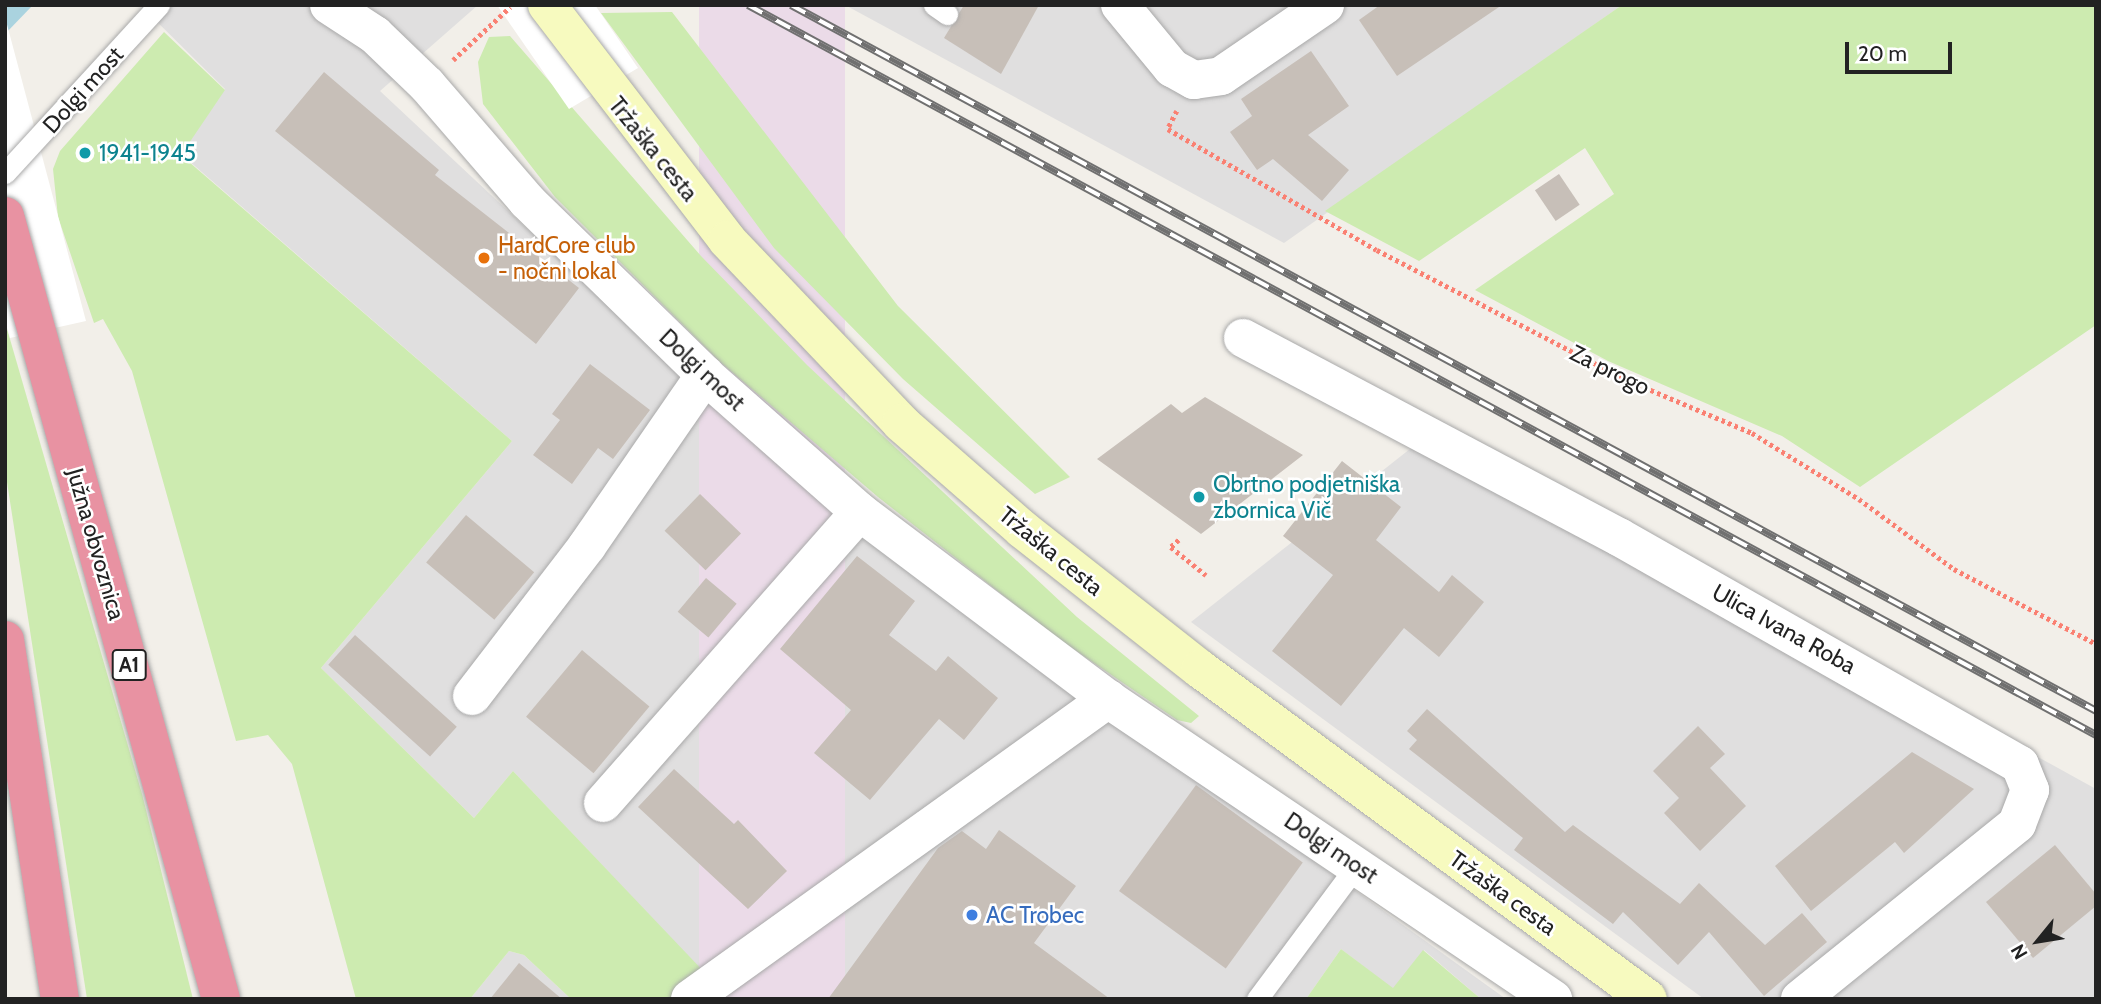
<!DOCTYPE html>
<meta charset="utf-8">
<style>
body{margin:0}
#map{position:relative;width:2101px;height:1004px;overflow:hidden;background:#f2efe9;font-family:Cabin,sans-serif}
div>[style]{position:absolute}
[style*='--x']{left:calc(var(--x)*1px);top:calc(var(--y)*1px);width:calc(var(--w)*1px);rotate:calc(var(--a)*1deg)}
.residential>*{inset:0;background:#e0dfdf}
.industrial>*{inset:0;background:#ebdbe8;transform-origin:0 0}
.grass>*{inset:0;background:#cdebb0}
.water>*{inset:0;background:#aad3df}
.pier>*{inset:0;background:#fff}
.building>*{inset:0;background:#c7bfb8;transform-origin:0 0}
.path>*{height:4.5px;margin-top:-2.25px;transform-origin:0;background:repeating-linear-gradient(90deg,#fa8072 0 3.5px,transparent 0 7px)}
.roads{filter:drop-shadow(0 0 2px #a9a9a9) drop-shadow(0 0 2px #a9a9a9)}
.service>*{height:21px;margin:-10.5px;padding:0 10.5px;transform-origin:10.5px;border-radius:10.5px;background:#fff}
.minor>*{height:38px;margin:-19px;padding:0 19px;transform-origin:19px;border-radius:19px;background:#fff}
.secondary>*{height:38px;margin:-19px;padding:0 19px;transform-origin:19px;border-radius:19px;background:#f7fabf}
.motorway>*{height:38px;margin:-19px;padding:0 19px;transform-origin:19px;border-radius:19px;background:#e892a2}
.rail>*{height:8px;margin-top:-4px;transform-origin:0;background:repeating-linear-gradient(90deg,#fff 0 16px,#707070 0 32px);box-sizing:border-box;border-block:2px solid #707070}
.dots>*{width:19px;height:19px;translate:-50% -50%;box-sizing:border-box;border:4px solid #fff;border-radius:50%}
span{translate:-50% -50%;white-space:nowrap;text-align:center;line-height:1.15;-webkit-text-stroke:5px #fff;paint-order:stroke}
.shield-label span{padding:2px 5px;background:#fff;border:2px solid;border-radius:5px;-webkit-text-stroke-width:0}
.shield-label{font-size:21px;color:#222;font-weight:700}
.street-label{font-size:23px;color:#222}
.culture-label{font-size:23px;color:#0d838f}
.left{translate:0 -50%;text-align:left}
.food-label{font-size:23px;color:#c56008}
.shop-label{font-size:23px;color:#366cbe}
.frame{position:absolute;inset:0;border:7px solid #222;pointer-events:none}
.north{position:absolute;left:2003px;top:906px;width:70px;height:70px;-webkit-text-stroke:5px #fff;paint-order:stroke;rotate:240deg;font-size:19px;font-weight:700;line-height:28px;text-align:center;color:#222}
.north::after{content:'';display:block;margin:auto;width:24px;height:32px;background:#222;clip-path:polygon(50% 0,100% 100%,50% 72%,0 100%)}
.scale{position:absolute;left:1845px;top:42px;width:107px;height:32px;box-sizing:border-box;border:4px solid #222;border-top:0;padding-left:9px;font-size:21px;line-height:24px;white-space:nowrap;color:#222;-webkit-text-stroke:5px #fff;paint-order:stroke}
</style>
<div id="map">
<div class="residential">
<i style="clip-path:polygon(140px 5px,478px 5px,380px 91px,633px 328px,1171px 758px,1506px 999px,1481px 999px,1424px 950px,1393px 989px,1341px 949px,1306px 999px,670px 999px,707px 976px,513px 771px,474px 818px,321px 668px,512px 441px,181px 154px,225px 89px)"></i>
<i style="clip-path:polygon(845px 5px,1622px 5px,1284px 243px)"></i>
<i style="clip-path:polygon(1439px 426px,2096px 789px,2096px 999px,1704px 999px,1191px 622px)"></i>
<i style="clip-path:polygon(509px 951px,524px 955px,571px 999px,470px 999px)"></i>
</div>
<div class="industrial">
<i style="left:699px;top:5px;width:146px;height:1588px"></i>
</div>
<div class="grass">
<i style="clip-path:polygon(1622px 5px,2096px 5px,2096px 325px,1860px 487px,1782px 436px,1608px 361px,1475px 290px,1614px 194px,1585px 148px,1419px 261px,1325px 211px)"></i>
<i style="clip-path:polygon(672px 12px,898px 306px,1070px 477px,1035px 494px,903px 379px,774px 248px,601px 13px)"></i>
<i style="clip-path:polygon(164px 32px,225px 90px,181px 155px,512px 441px,321px 668px,474px 818px,513px 771px,708px 976px,670px 999px,571px 999px,524px 955px,509px 951px,470px 999px,356px 999px,292px 764px,268px 735px,236px 741px,132px 371px,103px 319px,94px 323px,58px 217px,53px 169px,60px 151px)"></i>
<i style="clip-path:polygon(510px 36px,701px 256px,807px 365px,1077px 617px,1199px 716px,1191px 723px,1177px 720px,1056px 637px,878px 497px,719px 361px,555px 197px,483px 104px,478px 62px,489px 37px)"></i>
<i style="clip-path:polygon(5px 322px,142px 794px,193px 999px,87px 999px,5px 469px)"></i>
<i style="clip-path:polygon(1341px 949px,1393px 988px,1423px 950px,1481px 999px,1306px 999px)"></i>
</div>
<div class="water">
<i style="clip-path:polygon(5px 5px,33px 5px,5px 34px)"></i>
</div>
<div class="pier">
<i style="clip-path:polygon(497px 5px,595px 5px,638px 68px,569px 109px)"></i>
<i style="clip-path:polygon(5px 17px,86px 321px,10px 338px,5px 321px)"></i>
</div>
<div class="building">
<i style="clip-path:polygon(964px 5px,1039px 5px,1001px 74px,944px 38px)"></i>
<i style="clip-path:polygon(1380px 5px,1502px 5px,1397px 76px,1359px 20px)"></i>
<i style="clip-path:polygon(1311px 51px,1349px 106px,1308px 135px,1349px 170px,1322px 201px,1273px 159px,1257px 170px,1230px 132px,1252px 116px,1241px 99px)"></i>
<i style="clip-path:polygon(324px 72px,439px 170px,435px 175px,579px 288px,536px 344px,275px 131px)"></i>
<i style="left:1559px;top:174px;width:37px;height:29px;rotate:56deg"></i>
<i style="clip-path:polygon(590px 364px,650px 410px,613px 459px,598px 448px,572px 484px,533px 455px,560px 420px,552px 414px)"></i>
<i style="clip-path:polygon(1205px 397px,1303px 455px,1201px 534px,1097px 459px,1171px 404px,1182px 413px)"></i>
<i style="clip-path:polygon(1342px 461px,1401px 507px,1376px 540px,1439px 592px,1452px 575px,1484px 602px,1439px 657px,1404px 628px,1341px 706px,1272px 651px,1333px 575px,1283px 536px)"></i>
<i style="left:700px;top:494px;width:57px;height:51px;rotate:44deg"></i>
<i style="left:466px;top:515px;width:89px;height:62px;rotate:40deg"></i>
<i style="clip-path:polygon(857px 556px,915px 601px,889px 635px,936px 671px,948px 656px,998px 698px,964px 740px,939px 719px,870px 800px,814px 753px,851px 710px,780px 649px)"></i>
<i style="left:706px;top:578px;width:40px;height:44px;rotate:40deg"></i>
<i style="left:355px;top:635px;width:137px;height:40px;rotate:42deg"></i>
<i style="left:582px;top:650px;width:88px;height:87px;rotate:40deg"></i>
<i style="clip-path:polygon(1427px 709px,1565px 832px,1573px 825px,1680px 904px,1699px 883px,1765px 945px,1802px 913px,1827px 942px,1764px 996px,1709px 932px,1678px 965px,1623px 912px,1613px 924px,1514px 850px,1523px 838px,1409px 749px,1417px 740px,1407px 731px)"></i>
<i style="clip-path:polygon(1698px 726px,1725px 754px,1710px 768px,1746px 806px,1700px 851px,1664px 813px,1679px 798px,1653px 771px)"></i>
<i style="clip-path:polygon(1912px 752px,1974px 789px,1904px 853px,1895px 842px,1811px 911px,1775px 866px)"></i>
<i style="clip-path:polygon(674px 769px,734px 824px,738px 820px,787px 871px,748px 909px,638px 807px)"></i>
<i style="left:1196px;top:785px;width:132px;height:131px;rotate:36deg"></i>
<i style="clip-path:polygon(999px 830px,1076px 886px,1034px 943px,1110px 999px,828px 999px,938px 848px,962px 831px,986px 849px)"></i>
<i style="clip-path:polygon(2055px 845px,2096px 894px,2096px 906px,2033px 958px,1986px 902px)"></i>
<i style="clip-path:polygon(519px 963px,562px 999px,490px 999px)"></i>
</div>
<div class="path">
<i style="--x:453;--y:60;--w:78;--a:-42.9"></i>
<i style="--x:1177;--y:111;--w:20;--a:117"></i>
<i style="--x:1168;--y:129;--w:241;--a:30.1"></i>
<i style="--x:1377;--y:250;--w:280;--a:27.5"></i>
<i style="--x:1625;--y:379;--w:138;--a:23"></i>
<i style="--x:1752;--y:433;--w:126;--a:31.7"></i>
<i style="--x:1859;--y:499;--w:118;--a:36.4"></i>
<i style="--x:1954;--y:569;--w:161;--a:27.8"></i>
<i style="--x:1179;--y:540;--w:11;--a:139"></i>
<i style="--x:1171;--y:547;--w:45;--a:38.7"></i>
</div>
<div class="roads">
<div class="service">
<i style="--x:934;--y:5;--w:16;--a:35"></i>
<i style="--x:5;--y:173;--w:228;--a:-47.5"></i>
<i style="--x:1257;--y:999;--w:167;--a:-53.3"></i>
</div>
<div class="minor">
<i style="--x:329;--y:5;--w:55;--a:33.1"></i>
<i style="--x:375;--y:35;--w:72;--a:43.9"></i>
<i style="--x:427;--y:85;--w:153;--a:49.2"></i>
<i style="--x:527;--y:201;--w:249;--a:44.3"></i>
<i style="--x:705;--y:375;--w:207;--a:41.5"></i>
<i style="--x:860;--y:512;--w:311;--a:37"></i>
<i style="--x:1120;--y:5;--w:82;--a:50.5"></i>
<i style="--x:1172;--y:68;--w:25;--a:29"></i>
<i style="--x:1194;--y:80;--w:27;--a:-8"></i>
<i style="--x:1221;--y:76;--w:126;--a:-34.3"></i>
<i style="--x:1243;--y:338;--w:425;--a:27.9"></i>
<i style="--x:1619;--y:537;--w:461;--a:29.6"></i>
<i style="--x:2020;--y:765;--w:27;--a:68"></i>
<i style="--x:2030;--y:790;--w:36;--a:111"></i>
<i style="--x:2017;--y:824;--w:279;--a:141.1"></i>
<i style="--x:472;--y:696;--w:189;--a:-52.5"></i>
<i style="--x:587;--y:546;--w:208;--a:-55.4"></i>
<i style="--x:603;--y:803;--w:388;--a:-48.6"></i>
<i style="--x:690;--y:999;--w:515;--a:-35.67"></i>
<i style="--x:1108;--y:699;--w:537;--a:33.99"></i>
</div>
<div class="secondary">
<i style="--x:547;--y:5;--w:296;--a:52.5"></i>
<i style="--x:727;--y:240;--w:253;--a:46.4"></i>
<i style="--x:901;--y:423;--w:161;--a:41.2"></i>
<i style="--x:1022;--y:529;--w:226;--a:38.2"></i>
<i style="--x:1200;--y:669;--w:556;--a:36.38"></i>
</div>
<div class="motorway">
<i style="--x:5;--y:216;--w:812;--a:74.58"></i>
<i style="--x:5;--y:640;--w:363;--a:81.3"></i>
</div>
</div>
<div class="rail">
<i style="--x:748;--y:5;--w:1533;--a:28.44"></i>
<i style="--x:791;--y:5;--w:1484;--a:28.41"></i>
</div>
<div class="dots">
<i style="left:85px;top:153px;background:#0f9aa8"></i>
<i style="left:484px;top:258px;background:#e8710a"></i>
<i style="left:1199px;top:497px;background:#0f9aa8"></i>
<i style="left:972px;top:915px;background:#3f7fe0"></i>
</div>
<div class="shield-label">
<span style="left:129px;top:665px">A1</span>
</div>
<div class="street-label">
<span style="left:83px;top:90px;rotate:-48deg">Dolgi most</span>
<span style="left:653px;top:149px;rotate:51deg">Tržaška cesta</span>
<span style="left:702px;top:370px;rotate:43deg">Dolgi most</span>
<span style="left:1610px;top:370px;rotate:26deg">Za progo</span>
<span style="left:96px;top:544px;rotate:74deg">Južna obvoznica</span>
<span style="left:1051px;top:551px;rotate:39deg">Tržaška cesta</span>
<span style="left:1784px;top:629px;rotate:29deg">Ulica Ivana Roba</span>
<span style="left:1331px;top:848px;rotate:34deg">Dolgi most</span>
<span style="left:1503px;top:893px;rotate:36deg">Tržaška cesta</span>
</div>
<div class="culture-label">
<span class="left" style="left:99px;top:153px">1941-1945</span>
<span class="left" style="left:1213px;top:497px">Obrtno podjetniška<br>zbornica Vič</span>
</div>
<div class="food-label">
<span class="left" style="left:498px;top:258px">HardCore club<br>- nočni lokal</span>
</div>
<div class="shop-label">
<span class="left" style="left:986px;top:915px">AC Trobec</span>
</div>
<div class="frame"></div>
<div class="north">N</div>
<div class="scale">20 m</div>
</div>
